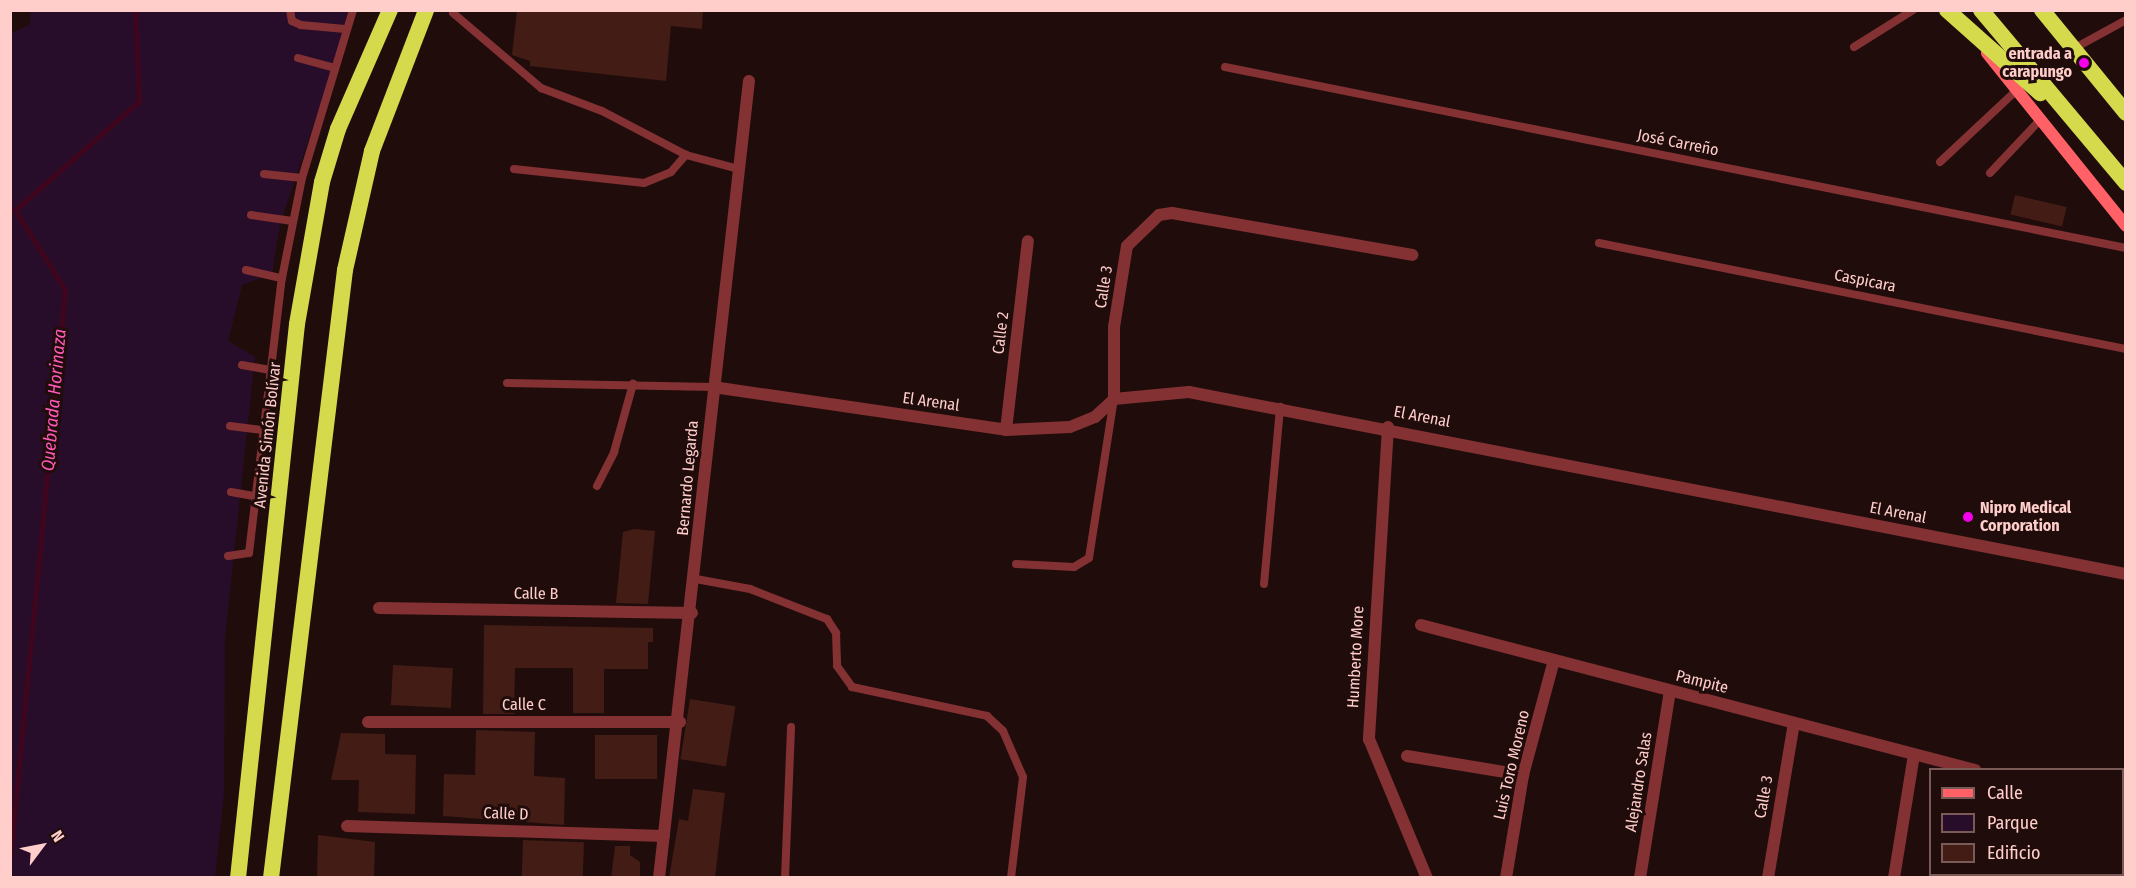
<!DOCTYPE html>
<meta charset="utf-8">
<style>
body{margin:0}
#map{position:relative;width:2136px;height:888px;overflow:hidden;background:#200d0b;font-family:"Fira Sans Condensed",sans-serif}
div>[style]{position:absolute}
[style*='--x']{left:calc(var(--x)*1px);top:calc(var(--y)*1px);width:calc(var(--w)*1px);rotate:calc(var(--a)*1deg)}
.green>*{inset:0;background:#280d2a}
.stream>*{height:5px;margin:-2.5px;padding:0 2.5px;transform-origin:2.5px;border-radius:2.5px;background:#3f051d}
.building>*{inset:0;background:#421c15;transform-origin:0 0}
.service>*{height:8px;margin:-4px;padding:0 4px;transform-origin:4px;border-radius:4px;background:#833133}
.minor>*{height:12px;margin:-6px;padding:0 6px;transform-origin:6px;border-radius:6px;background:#833133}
.secondary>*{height:12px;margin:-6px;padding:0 6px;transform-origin:6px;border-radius:6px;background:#ff6166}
.trunk>*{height:16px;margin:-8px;padding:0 8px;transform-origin:8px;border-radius:8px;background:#d4da4b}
.dots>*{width:16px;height:16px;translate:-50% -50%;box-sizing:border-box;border:3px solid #200d0b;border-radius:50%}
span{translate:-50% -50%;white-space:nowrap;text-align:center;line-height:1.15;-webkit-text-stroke:6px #200d0b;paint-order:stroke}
.poi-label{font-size:16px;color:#ffcdca;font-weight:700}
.right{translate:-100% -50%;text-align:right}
.left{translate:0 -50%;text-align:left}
.street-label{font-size:16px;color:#ffcdca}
.water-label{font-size:18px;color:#ff58bb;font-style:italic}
.frame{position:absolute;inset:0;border:12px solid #ffcdca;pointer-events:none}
.legend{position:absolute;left:1929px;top:768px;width:195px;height:108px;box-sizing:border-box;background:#200d0b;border:2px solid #795a57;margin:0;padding:8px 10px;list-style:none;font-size:18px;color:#ffcdca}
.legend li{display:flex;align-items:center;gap:12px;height:30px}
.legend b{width:30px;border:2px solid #795a57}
.north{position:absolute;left:12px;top:816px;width:60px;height:60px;-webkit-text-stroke:4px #200d0b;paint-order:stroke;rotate:58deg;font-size:16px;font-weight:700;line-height:24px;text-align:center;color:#ffcdca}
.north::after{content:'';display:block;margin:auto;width:21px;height:27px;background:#ffcdca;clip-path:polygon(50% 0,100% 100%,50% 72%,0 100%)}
</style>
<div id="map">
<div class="green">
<i style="clip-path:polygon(31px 11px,352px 11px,280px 224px,272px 274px,242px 285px,228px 341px,255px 357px,225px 638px,224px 793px,215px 877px,11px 878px,11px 34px,30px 24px)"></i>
</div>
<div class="stream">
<i style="--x:10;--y:858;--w:571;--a:-84.47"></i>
<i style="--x:65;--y:290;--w:94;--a:-122"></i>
<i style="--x:15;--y:210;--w:165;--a:-41.3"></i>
<i style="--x:139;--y:101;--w:91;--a:-92.5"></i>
</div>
<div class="building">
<i style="clip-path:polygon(517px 10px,703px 10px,702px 29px,671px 26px,666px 81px,530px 66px,530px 61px,512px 55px)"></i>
<i style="left:2015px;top:195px;width:53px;height:20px;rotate:13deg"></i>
<i style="clip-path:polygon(634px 529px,655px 531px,648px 604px,616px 603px,623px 532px)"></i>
<i style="clip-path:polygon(484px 625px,653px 628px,653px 642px,648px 642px,648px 669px,604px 669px,604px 713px,573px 713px,573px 668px,515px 668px,514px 714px,483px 714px)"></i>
<i style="left:393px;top:665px;width:60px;height:40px;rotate:3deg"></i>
<i style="left:690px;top:699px;width:46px;height:61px;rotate:9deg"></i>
<i style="clip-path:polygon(476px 730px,535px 732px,534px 776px,565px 778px,564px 825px,443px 816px,444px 774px,475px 775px)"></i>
<i style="clip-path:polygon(341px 733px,385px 734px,385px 754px,416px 755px,415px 814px,358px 812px,359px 780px,331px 780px)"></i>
<i style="left:595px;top:735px;width:62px;height:44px"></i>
<i style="clip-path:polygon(693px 789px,725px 793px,715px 878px,669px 878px,679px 819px,688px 821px)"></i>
<i style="clip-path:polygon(318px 835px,375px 842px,374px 878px,317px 877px)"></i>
<i style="left:523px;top:840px;width:61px;height:38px;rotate:2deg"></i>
<i style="clip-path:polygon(615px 846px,630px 846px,630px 855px,640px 862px,640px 878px,611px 878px)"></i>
</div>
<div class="service">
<i style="--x:290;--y:10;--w:11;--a:80"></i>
<i style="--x:292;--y:21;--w:10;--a:24"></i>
<i style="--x:301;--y:25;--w:44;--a:5.2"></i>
<i style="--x:453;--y:13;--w:116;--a:40.4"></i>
<i style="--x:541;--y:88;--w:65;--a:20.7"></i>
<i style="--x:602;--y:111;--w:95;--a:27.6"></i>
<i style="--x:686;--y:155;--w:55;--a:14.8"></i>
<i style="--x:1854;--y:47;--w:70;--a:-32.1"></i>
<i style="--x:2073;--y:49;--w:60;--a:-28.7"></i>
<i style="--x:298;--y:58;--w:35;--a:15"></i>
<i style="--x:1225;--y:67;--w:919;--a:11.36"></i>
<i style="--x:1940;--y:162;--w:104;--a:-43.1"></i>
<i style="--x:514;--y:169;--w:131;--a:6.1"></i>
<i style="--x:644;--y:183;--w:29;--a:-22"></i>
<i style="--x:671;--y:172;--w:23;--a:-49"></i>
<i style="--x:1990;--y:173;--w:73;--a:-46.7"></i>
<i style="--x:264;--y:174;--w:38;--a:6"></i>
<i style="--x:251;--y:215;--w:42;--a:8.1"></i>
<i style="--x:1599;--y:243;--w:538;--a:11.37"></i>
<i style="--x:246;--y:270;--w:37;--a:13"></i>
<i style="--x:242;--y:365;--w:27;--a:10"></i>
<i style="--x:507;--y:383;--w:206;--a:1.1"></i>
<i style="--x:230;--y:426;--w:32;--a:7"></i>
<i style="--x:597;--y:486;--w:38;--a:-63"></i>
<i style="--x:614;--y:452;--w:71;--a:-74.4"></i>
<i style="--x:231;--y:492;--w:23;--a:10"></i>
<i style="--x:228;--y:556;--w:21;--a:-8"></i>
<i style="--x:249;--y:553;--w:277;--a:-83.2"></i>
<i style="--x:282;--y:278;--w:102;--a:-78.7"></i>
<i style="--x:302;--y:178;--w:176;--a:-73.1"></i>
<i style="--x:1016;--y:564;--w:58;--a:3"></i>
<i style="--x:1074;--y:567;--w:17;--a:-31"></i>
<i style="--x:1089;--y:558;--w:161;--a:-81.1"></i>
<i style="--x:696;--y:579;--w:55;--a:10.5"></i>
<i style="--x:750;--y:589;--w:83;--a:21.3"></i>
<i style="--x:827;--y:619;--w:17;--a:57"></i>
<i style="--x:836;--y:633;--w:33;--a:88"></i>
<i style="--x:837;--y:666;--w:26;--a:54"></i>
<i style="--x:852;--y:687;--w:138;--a:12.1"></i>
<i style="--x:987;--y:716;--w:22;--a:43"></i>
<i style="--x:1003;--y:731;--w:50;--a:66.5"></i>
<i style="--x:1023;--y:777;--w:102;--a:96.8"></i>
<i style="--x:1264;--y:584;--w:178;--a:-84.8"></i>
<i style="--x:785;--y:878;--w:151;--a:-87.7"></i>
</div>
<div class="minor">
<i style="--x:713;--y:387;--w:296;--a:8.3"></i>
<i style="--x:1006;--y:430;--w:64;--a:-2.7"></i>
<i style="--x:1070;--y:427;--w:27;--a:-22"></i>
<i style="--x:1095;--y:417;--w:26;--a:-43"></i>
<i style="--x:1114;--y:399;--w:75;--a:-5.3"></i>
<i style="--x:1189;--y:392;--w:955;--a:10.99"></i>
<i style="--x:1114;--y:399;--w:72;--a:-90"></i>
<i style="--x:1114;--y:327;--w:82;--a:-80.9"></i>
<i style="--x:1127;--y:246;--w:45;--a:-44.1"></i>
<i style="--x:1159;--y:215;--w:13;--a:-9"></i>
<i style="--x:1172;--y:213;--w:244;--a:9.9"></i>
<i style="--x:1388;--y:427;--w:313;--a:93.5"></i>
<i style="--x:1369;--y:739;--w:151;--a:67.4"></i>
<i style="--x:1006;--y:430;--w:190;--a:-83.4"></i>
<i style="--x:379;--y:608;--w:313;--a:0.9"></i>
<i style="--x:1421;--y:625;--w:573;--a:14.67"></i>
<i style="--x:368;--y:722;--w:312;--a:0"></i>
<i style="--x:1407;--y:756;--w:118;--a:9.3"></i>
<i style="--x:2122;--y:808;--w:4;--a:14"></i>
<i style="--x:347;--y:826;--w:317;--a:1.8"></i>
<i style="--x:659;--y:878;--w:802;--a:-83.56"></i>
<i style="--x:1506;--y:878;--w:104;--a:-80.6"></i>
<i style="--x:1523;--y:775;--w:119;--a:-74.9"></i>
<i style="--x:1640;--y:878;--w:189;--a:-80.9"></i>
<i style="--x:1768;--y:878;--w:157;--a:-80.5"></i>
<i style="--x:1894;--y:878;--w:125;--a:-80.8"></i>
<i style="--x:2020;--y:878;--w:4;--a:-76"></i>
</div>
<div class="secondary">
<i style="--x:1987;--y:53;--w:222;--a:51.2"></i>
</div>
<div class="trunk">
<i style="--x:1947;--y:10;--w:125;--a:41.7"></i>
<i style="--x:1981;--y:10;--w:226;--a:50"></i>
<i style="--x:2042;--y:10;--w:133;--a:50.8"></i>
<i style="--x:238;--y:878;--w:557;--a:-83.92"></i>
<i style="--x:297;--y:324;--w:144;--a:-80"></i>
<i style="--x:322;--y:182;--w:55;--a:-73.2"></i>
<i style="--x:338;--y:129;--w:130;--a:-66.4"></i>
<i style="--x:271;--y:878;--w:612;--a:-83.06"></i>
<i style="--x:345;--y:270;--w:122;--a:-77.2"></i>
<i style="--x:372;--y:151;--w:151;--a:-69"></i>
</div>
<div class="dots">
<i style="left:2084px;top:63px;background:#f500ea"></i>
<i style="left:1968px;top:517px;background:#f500ea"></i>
</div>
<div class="poi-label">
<span class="right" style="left:2072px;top:63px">entrada a<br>carapungo</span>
<span class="left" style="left:1980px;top:517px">Nipro Medical<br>Corporation</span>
</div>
<div class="street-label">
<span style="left:1678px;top:143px;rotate:11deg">José Carreño</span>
<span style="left:1865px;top:281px;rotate:11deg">Caspicara</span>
<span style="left:1104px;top:287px;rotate:-81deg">Calle 3</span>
<span style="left:1001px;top:333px;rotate:-83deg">Calle 2</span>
<span style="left:931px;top:402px;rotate:8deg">El Arenal</span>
<span style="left:1422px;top:417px;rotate:11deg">El Arenal</span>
<span style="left:268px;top:435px;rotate:-84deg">Avenida Simón Bolívar</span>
<span style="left:688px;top:478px;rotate:-85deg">Bernardo Legarda</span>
<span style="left:1898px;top:513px;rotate:11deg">El Arenal</span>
<span style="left:536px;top:594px;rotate:1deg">Calle B</span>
<span style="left:1356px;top:657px;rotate:-87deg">Humberto More</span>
<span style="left:1702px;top:682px;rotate:14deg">Pampite</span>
<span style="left:524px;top:705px">Calle C</span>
<span style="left:1512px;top:765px;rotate:-77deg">Luis Toro Moreno</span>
<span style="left:1639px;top:782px;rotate:-81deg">Alejandro Salas</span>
<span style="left:1764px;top:797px;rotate:-80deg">Calle 3</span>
<span style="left:506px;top:814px;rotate:2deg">Calle D</span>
</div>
<div class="water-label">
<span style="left:54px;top:400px;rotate:-85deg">Quebrada Horinaza</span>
</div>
<div class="frame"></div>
<ul class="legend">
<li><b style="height:8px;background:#ff6166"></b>Calle</li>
<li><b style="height:16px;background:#280d2a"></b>Parque</li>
<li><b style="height:16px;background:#421c15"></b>Edificio</li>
</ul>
<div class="north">N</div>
</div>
